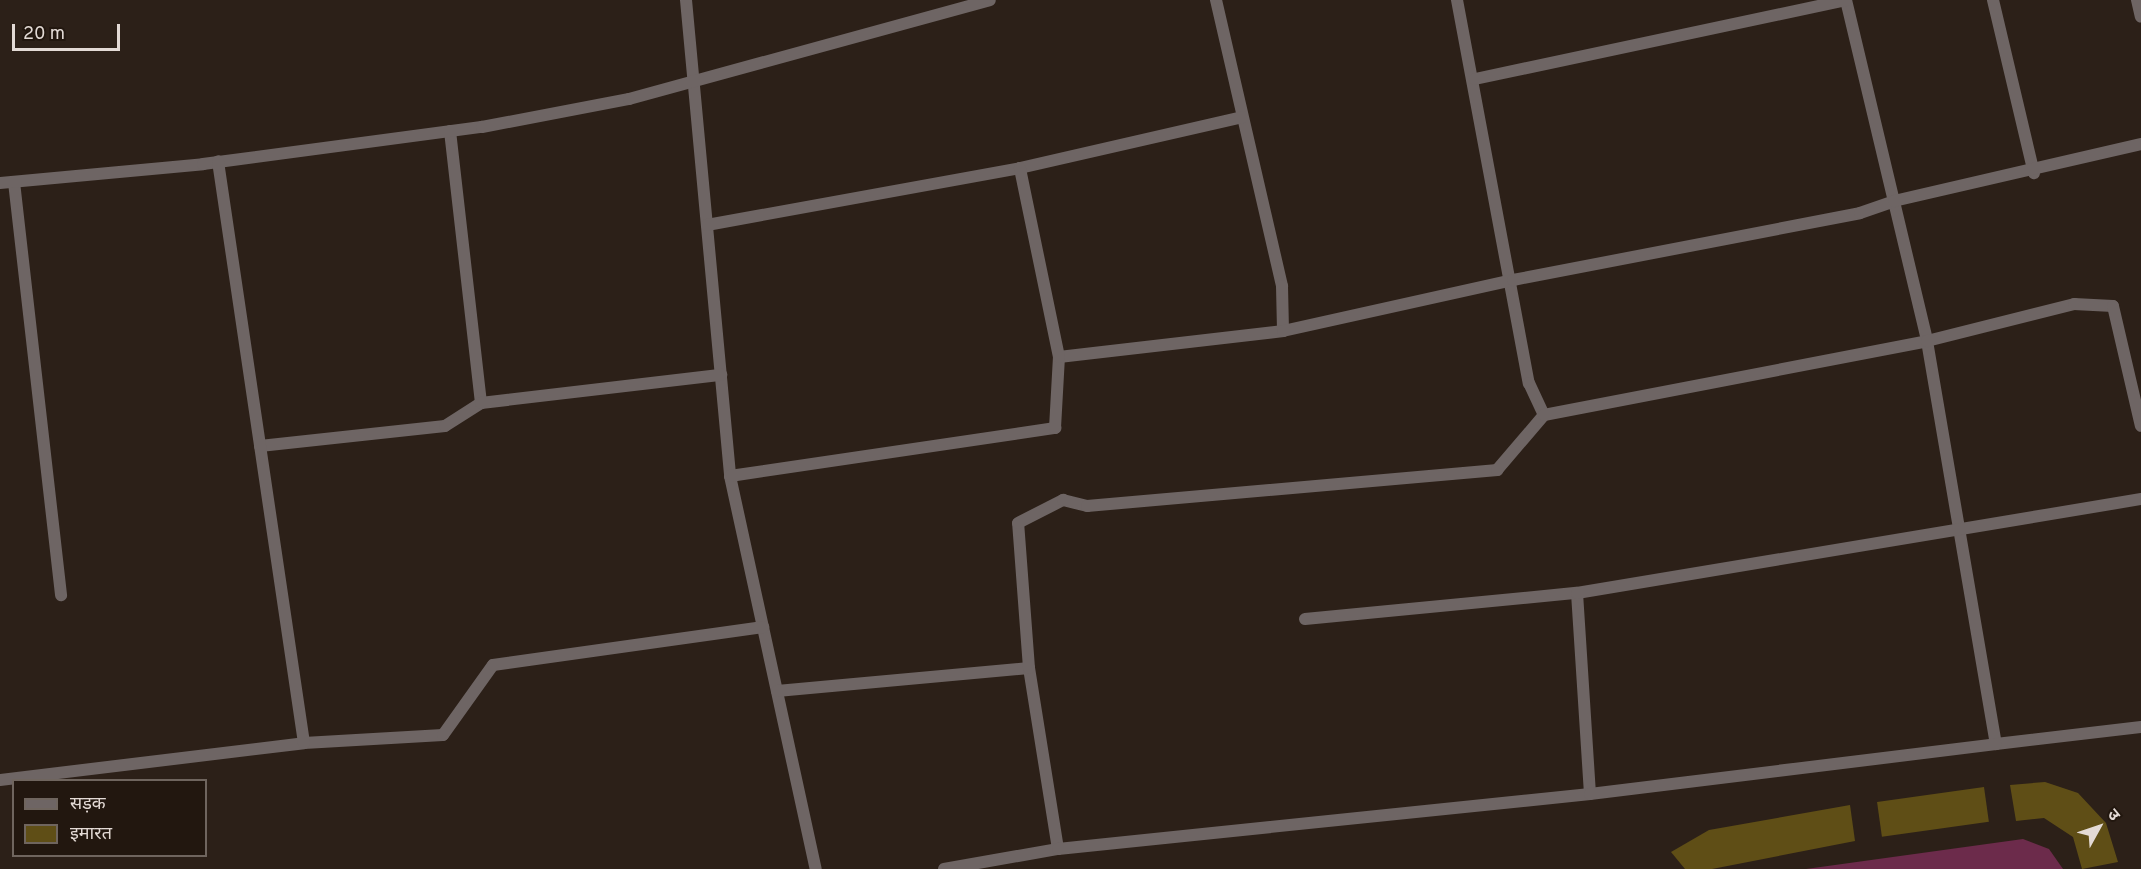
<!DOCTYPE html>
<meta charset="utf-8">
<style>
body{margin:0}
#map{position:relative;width:2141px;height:869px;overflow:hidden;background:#2c2018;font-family:Overpass,"Noto Sans Devanagari",sans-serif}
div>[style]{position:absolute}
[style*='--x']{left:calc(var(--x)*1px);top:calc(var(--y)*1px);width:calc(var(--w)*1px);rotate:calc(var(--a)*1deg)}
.green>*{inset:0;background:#6c2b4b}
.building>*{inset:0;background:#5f4e16;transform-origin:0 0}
.street>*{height:12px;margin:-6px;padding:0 6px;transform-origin:6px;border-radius:6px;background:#6e6564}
span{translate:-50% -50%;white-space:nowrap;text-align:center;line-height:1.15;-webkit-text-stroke:5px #22170f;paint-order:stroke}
.legend{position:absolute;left:12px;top:779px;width:195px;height:78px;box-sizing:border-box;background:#22170f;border:2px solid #6f655e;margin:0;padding:8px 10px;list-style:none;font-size:18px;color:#e3dad5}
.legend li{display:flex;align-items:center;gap:12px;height:30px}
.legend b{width:30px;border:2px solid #6f655e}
.north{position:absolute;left:2069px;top:797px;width:60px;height:60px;-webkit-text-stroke:4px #22170f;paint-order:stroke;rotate:50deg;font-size:16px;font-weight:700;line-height:24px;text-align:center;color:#e3dad5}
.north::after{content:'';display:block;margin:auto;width:21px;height:27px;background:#e3dad5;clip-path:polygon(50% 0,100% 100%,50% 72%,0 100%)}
.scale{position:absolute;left:12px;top:24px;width:108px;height:27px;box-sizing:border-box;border:3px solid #e3dad5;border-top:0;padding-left:8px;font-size:18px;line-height:21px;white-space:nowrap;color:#e3dad5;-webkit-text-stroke:4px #22170f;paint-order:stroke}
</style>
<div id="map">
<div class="green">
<i style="clip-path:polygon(2023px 839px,2049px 849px,2063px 869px,1806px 869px)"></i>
</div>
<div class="building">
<i style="clip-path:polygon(2045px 782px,2078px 793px,2106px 823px,2118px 862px,2082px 869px,2073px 837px,2044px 818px,2016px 821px,2010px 785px)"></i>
<i style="left:1984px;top:787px;width:35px;height:108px;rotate:82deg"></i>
<i style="clip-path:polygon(1850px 805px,1855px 841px,1712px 869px,1685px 869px,1671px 852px,1709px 830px)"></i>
</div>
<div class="street">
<i style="--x:686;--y:0;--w:478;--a:84.7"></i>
<i style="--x:730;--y:476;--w:402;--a:77.7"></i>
<i style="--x:1216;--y:0;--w:294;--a:77"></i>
<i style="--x:1282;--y:286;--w:45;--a:88.7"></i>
<i style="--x:1457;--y:0;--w:390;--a:79.4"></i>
<i style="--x:1529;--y:383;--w:35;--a:65"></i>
<i style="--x:1846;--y:0;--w:350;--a:76.6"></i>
<i style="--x:1927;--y:341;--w:409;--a:80.3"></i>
<i style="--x:1996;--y:744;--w:146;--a:-6.7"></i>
<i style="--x:1993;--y:0;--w:178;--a:76.7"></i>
<i style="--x:2137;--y:0;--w:17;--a:77"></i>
<i style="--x:1475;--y:79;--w:379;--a:-12"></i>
<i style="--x:450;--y:131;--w:274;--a:83.5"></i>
<i style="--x:14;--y:182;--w:416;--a:83.5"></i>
<i style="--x:0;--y:183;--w:204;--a:-5.3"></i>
<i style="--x:203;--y:164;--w:281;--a:-7.6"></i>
<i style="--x:482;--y:127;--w:150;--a:-10.8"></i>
<i style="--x:629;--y:99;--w:374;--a:-15.3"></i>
<i style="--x:707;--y:225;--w:318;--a:-10.3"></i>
<i style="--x:1020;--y:168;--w:228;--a:-12.9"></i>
<i style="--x:1059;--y:357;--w:226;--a:-6.6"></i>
<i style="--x:1283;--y:331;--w:236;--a:-12.5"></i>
<i style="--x:1513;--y:280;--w:353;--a:-10.9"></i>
<i style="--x:1860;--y:213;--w:36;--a:-19"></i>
<i style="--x:1894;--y:201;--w:253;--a:-13"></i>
<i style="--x:260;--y:446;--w:186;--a:-6.2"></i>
<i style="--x:445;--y:426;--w:43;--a:-32.6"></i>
<i style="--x:481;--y:403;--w:242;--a:-6.7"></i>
<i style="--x:730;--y:476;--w:329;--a:-8.4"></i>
<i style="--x:1055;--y:428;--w:71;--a:-86.8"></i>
<i style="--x:1059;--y:357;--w:193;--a:-101.7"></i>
<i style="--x:1577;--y:593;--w:201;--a:86.3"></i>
<i style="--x:1305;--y:619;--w:273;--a:-5.5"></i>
<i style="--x:1577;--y:593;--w:572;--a:-9.46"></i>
<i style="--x:777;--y:691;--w:253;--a:-5.2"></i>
<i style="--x:304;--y:743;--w:139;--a:-3.3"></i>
<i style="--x:443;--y:735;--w:86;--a:-54.5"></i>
<i style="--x:493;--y:665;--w:273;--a:-8"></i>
<i style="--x:0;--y:780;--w:306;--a:-6.9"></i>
<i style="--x:304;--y:743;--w:588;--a:-98.41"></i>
<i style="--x:1058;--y:849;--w:183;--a:-99.1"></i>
<i style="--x:1029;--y:668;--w:145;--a:-94.3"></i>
<i style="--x:1018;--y:523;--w:51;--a:-27.1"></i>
<i style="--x:1063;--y:500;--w:25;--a:14"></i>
<i style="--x:1087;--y:506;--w:412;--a:-5"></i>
<i style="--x:1497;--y:470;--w:72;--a:-49.5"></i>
<i style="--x:1544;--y:415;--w:390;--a:-10.9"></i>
<i style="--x:1927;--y:341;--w:152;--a:-14.1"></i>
<i style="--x:2074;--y:304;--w:39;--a:3"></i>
<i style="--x:2113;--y:306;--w:123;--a:76.9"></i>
<i style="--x:944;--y:869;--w:116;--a:-10"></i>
<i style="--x:1058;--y:849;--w:535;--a:-5.9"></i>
<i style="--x:1590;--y:794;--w:409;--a:-7"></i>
</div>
<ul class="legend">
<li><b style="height:8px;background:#6e6564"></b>सड़क</li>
<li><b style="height:16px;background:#5f4e16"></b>इमारत</li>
</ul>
<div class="north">उ</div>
<div class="scale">20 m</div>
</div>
